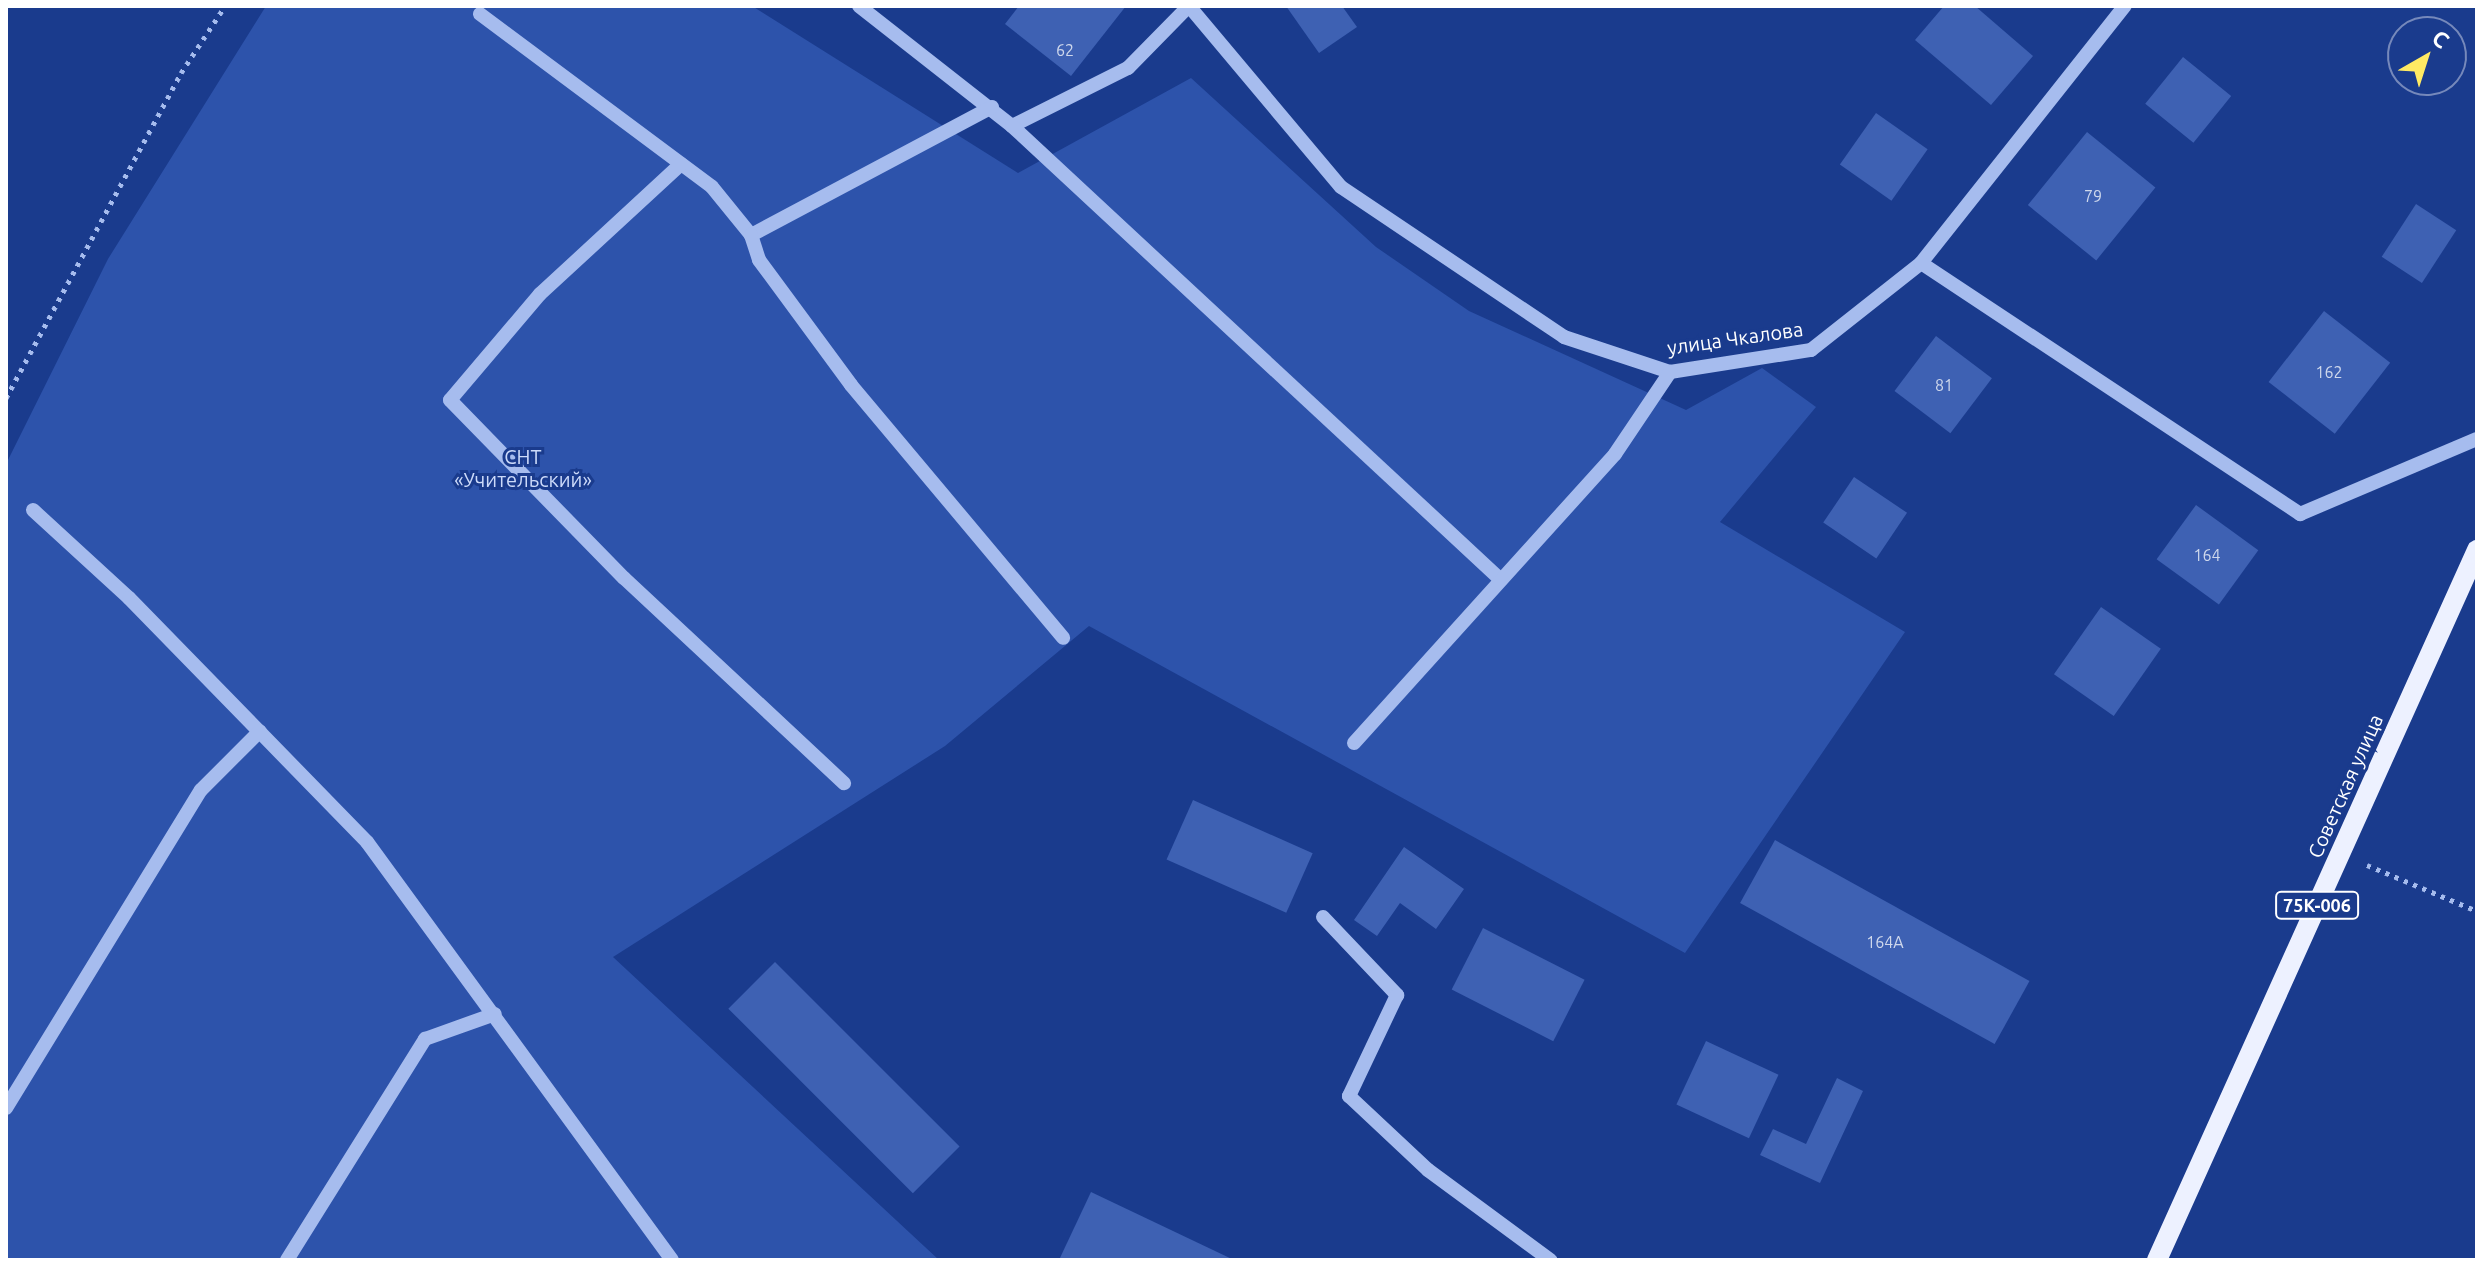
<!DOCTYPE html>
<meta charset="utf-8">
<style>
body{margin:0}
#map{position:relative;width:2483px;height:1266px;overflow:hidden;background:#1a3b8d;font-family:Ubuntu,sans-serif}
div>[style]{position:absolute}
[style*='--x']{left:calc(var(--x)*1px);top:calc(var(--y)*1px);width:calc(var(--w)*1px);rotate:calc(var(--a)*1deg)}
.green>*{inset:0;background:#2d53ab}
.building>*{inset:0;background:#3e61b3;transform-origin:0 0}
.path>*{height:5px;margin-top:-2.5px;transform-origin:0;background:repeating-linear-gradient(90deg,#a6bcee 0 4px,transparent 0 10px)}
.minor>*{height:14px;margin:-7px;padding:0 7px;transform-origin:7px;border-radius:7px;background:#a6bcee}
.major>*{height:20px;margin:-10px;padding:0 10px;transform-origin:10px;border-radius:10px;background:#edf1ff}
span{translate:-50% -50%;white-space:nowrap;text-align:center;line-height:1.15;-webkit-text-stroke:6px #1a3b8d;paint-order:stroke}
.number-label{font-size:16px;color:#cfd8ec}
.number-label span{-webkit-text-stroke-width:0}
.shield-label span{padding:2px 6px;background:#1a3b8d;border:2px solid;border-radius:6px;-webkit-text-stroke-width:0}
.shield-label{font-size:18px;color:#fff;font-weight:700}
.street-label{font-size:20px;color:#fff}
.park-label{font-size:20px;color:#ccdafa}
.frame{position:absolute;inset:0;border:8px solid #fff;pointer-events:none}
.north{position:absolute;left:2387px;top:16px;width:80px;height:80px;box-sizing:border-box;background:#1a3b8d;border:2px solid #7689bb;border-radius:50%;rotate:39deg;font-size:22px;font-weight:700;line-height:32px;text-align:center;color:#fff}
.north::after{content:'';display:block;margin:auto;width:28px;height:36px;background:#ffea63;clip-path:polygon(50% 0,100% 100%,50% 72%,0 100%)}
</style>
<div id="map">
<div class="green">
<i style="clip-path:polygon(266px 6px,752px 6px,1018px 173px,1191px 78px,1376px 247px,1469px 311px,1686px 410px,1762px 368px,1816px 407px,1720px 522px,1905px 632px,1685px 953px,1089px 626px,945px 746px,613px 957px,939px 1260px,6px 1260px,6px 464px,108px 259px)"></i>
</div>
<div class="building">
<i style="clip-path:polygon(1019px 6px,1126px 6px,1071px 76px,1005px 24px)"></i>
<i style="clip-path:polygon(1286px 6px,1342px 6px,1357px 27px,1319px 53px)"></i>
<i style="clip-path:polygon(1944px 6px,1975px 6px,2033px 56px,1991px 105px,1915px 40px)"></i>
<i style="left:2183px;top:57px;width:62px;height:60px;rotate:39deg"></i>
<i style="left:1876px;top:113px;width:63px;height:63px;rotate:35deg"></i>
<i style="left:2087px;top:132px;width:88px;height:94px;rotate:39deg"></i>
<i style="left:2416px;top:204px;width:48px;height:63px;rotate:33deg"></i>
<i style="left:2324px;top:311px;width:84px;height:90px;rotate:38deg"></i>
<i style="left:1936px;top:336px;width:70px;height:69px;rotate:37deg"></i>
<i style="left:1854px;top:477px;width:64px;height:55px;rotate:34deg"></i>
<i style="left:2196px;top:505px;width:77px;height:67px;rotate:36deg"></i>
<i style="left:2101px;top:607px;width:73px;height:82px;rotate:35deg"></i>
<i style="left:1193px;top:800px;width:131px;height:65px;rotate:24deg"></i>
<i style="left:1775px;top:840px;width:291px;height:72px;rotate:29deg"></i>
<i style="clip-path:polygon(1404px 847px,1464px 889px,1436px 929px,1400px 903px,1377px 936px,1354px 920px)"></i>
<i style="left:1483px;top:928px;width:114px;height:69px;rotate:27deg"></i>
<i style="left:775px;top:962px;width:261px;height:66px;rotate:45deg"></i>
<i style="left:1706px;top:1041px;width:80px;height:70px;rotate:25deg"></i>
<i style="clip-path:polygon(1837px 1078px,1863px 1091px,1820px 1183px,1760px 1155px,1773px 1129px,1806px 1144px)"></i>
<i style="clip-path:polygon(1091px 1192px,1234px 1260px,1059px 1260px)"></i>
</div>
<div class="path">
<i style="--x:6;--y:398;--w:369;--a:-61.7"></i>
<i style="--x:181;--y:73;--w:80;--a:-56.7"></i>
<i style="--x:2367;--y:865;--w:119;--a:22.7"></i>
</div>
<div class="minor">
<i style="--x:859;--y:6;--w:194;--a:38.1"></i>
<i style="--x:1012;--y:126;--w:130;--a:-26.6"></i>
<i style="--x:1128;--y:68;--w:87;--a:-45.5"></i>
<i style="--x:1189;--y:6;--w:236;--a:50"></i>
<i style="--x:1341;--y:187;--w:269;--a:33.9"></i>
<i style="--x:1564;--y:337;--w:112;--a:18.3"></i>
<i style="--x:1670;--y:372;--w:143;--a:-8.9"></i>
<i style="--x:1811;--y:350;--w:140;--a:-38.3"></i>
<i style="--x:1921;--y:263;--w:328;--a:-51.6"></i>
<i style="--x:480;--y:14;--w:289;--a:36.7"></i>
<i style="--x:712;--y:187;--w:62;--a:50.9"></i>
<i style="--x:992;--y:107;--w:273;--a:152"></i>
<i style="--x:751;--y:235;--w:26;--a:72"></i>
<i style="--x:759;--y:260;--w:155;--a:53.6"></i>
<i style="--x:851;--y:385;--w:330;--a:50"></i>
<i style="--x:1012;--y:126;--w:667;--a:42.87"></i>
<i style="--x:681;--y:164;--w:192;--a:137.3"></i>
<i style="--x:540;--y:294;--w:139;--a:130.3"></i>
<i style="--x:450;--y:400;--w:249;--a:45.7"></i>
<i style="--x:624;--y:578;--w:301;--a:43"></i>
<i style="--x:1921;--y:263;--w:455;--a:33.5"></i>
<i style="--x:2300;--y:514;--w:192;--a:-23"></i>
<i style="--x:33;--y:510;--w:130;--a:42.5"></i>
<i style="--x:129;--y:598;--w:341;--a:45.7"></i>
<i style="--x:367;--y:842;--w:517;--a:53.88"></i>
<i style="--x:1354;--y:743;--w:389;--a:-47.9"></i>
<i style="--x:1615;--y:454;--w:99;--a:-56.1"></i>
<i style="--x:1323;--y:917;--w:108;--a:46.5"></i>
<i style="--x:1397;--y:995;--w:112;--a:115.4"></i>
<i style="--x:1349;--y:1096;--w:108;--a:43.1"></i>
<i style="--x:1428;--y:1170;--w:152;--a:36.4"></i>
<i style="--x:6;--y:1108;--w:373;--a:-58.5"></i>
<i style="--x:201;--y:790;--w:83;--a:-45"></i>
<i style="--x:287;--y:1260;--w:261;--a:-58"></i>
<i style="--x:425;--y:1039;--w:74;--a:-19.7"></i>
</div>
<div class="major">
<i style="--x:2157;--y:1260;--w:779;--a:-65.74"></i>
</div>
<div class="number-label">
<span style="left:1065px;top:50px">62</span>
<span style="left:2093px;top:196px">79</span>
<span style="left:2329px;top:372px">162</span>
<span style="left:1944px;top:385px">81</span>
<span style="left:2207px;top:555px">164</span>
<span style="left:1885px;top:942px">164А</span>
</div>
<div class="shield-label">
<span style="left:2317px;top:905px">75К-006</span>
</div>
<div class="street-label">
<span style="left:1735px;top:338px;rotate:-8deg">улица Чкалова</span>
<span style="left:2345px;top:786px;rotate:-66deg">Советская улица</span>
</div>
<div class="park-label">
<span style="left:523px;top:468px">СНТ<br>«Учительский»</span>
</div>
<div class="frame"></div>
<div class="north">С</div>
</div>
